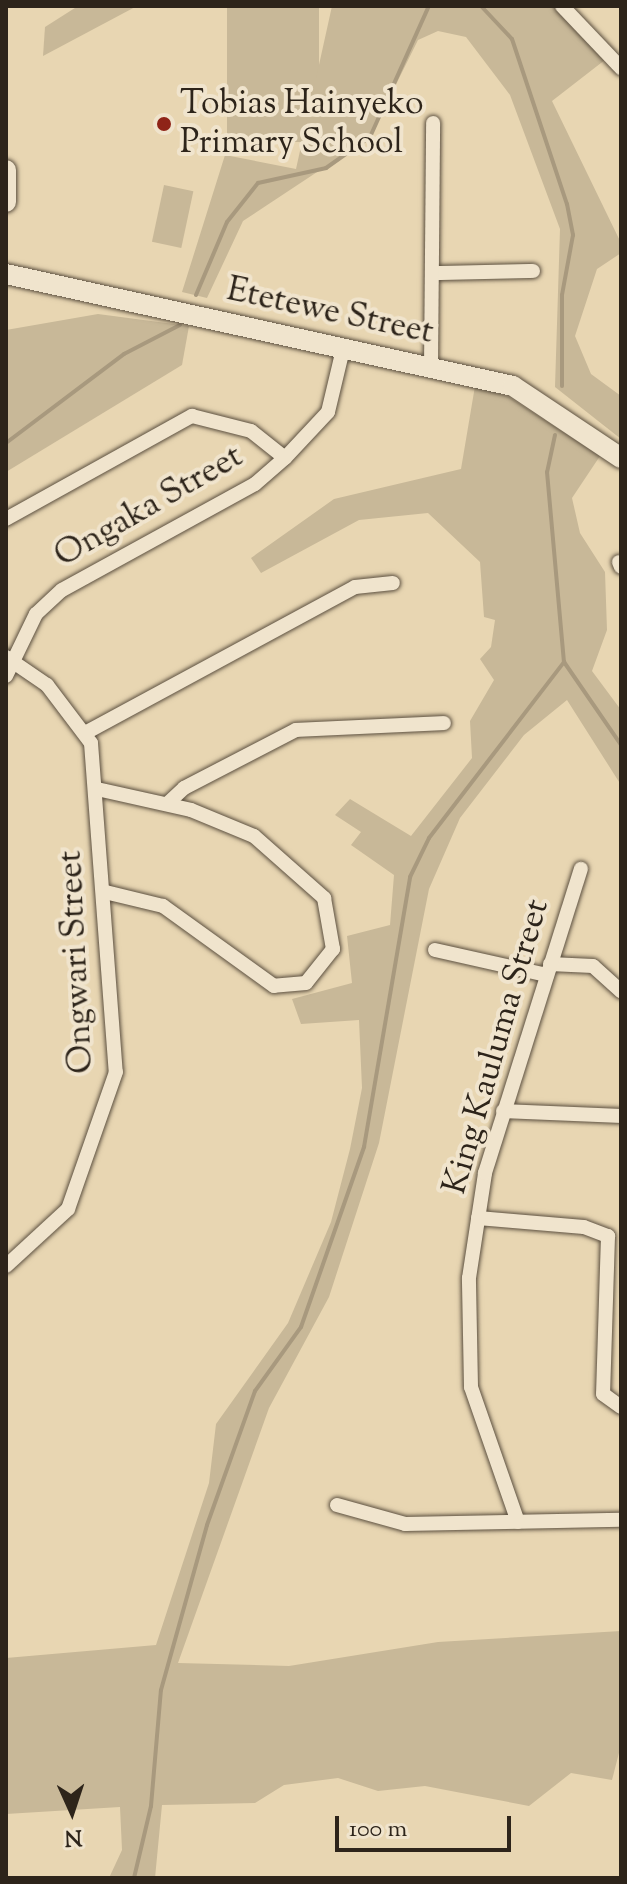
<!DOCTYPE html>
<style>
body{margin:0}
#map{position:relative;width:627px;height:1884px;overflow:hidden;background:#e8d6b2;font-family:"Sorts Mill Goudy",serif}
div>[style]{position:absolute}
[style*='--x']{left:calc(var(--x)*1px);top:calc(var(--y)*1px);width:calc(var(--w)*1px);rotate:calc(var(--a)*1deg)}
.green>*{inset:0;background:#c8b898;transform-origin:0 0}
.stream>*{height:4px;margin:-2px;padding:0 2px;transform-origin:2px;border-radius:2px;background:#a8997e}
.roads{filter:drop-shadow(0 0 2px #5c5040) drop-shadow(0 0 2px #5c5040)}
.street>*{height:14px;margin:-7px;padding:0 7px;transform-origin:7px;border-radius:7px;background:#f0e4cd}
.secondary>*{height:20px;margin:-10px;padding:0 10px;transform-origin:10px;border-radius:10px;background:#f0e4cd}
.dots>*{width:22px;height:22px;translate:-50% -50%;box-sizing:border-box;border:4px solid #f0e4cd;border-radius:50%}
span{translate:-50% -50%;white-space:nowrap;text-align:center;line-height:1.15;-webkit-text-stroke:8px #f0e4cd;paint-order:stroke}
.poi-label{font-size:34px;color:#2d241a}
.left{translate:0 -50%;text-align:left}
.street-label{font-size:34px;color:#2d241a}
.frame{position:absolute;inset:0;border:8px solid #2d241a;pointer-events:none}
.north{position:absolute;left:32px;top:1772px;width:80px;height:80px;-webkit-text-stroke:6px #f0e4cd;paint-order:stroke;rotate:177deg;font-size:22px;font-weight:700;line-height:32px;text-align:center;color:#2d241a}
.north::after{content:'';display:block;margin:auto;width:28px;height:36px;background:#2d241a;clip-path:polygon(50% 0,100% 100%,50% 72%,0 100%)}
.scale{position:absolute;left:335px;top:1816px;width:176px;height:36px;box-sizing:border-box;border:4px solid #2d241a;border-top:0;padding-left:10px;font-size:24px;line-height:28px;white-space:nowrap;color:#2d241a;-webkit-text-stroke:6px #f0e4cd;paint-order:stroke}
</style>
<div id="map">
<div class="green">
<i style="clip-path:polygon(78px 6px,137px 6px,43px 56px,45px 27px)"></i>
<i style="left:227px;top:6px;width:92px;height:136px"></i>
<i style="clip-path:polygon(332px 6px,562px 6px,610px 56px,552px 101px,621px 243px,621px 253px,597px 269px,575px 336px,591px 374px,621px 396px,621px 439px,555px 387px,560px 229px,510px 95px,466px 37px,438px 31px,418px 40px,370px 137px,243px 221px,207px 298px,182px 292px,225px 155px,296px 169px)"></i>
<i style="left:164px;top:185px;width:30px;height:58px;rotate:12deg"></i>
<i style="clip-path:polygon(98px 314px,189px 326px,182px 365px,6px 472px,6px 330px)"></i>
<i style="clip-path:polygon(475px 386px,509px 397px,600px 456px,572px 498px,580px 533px,605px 572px,607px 630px,592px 671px,621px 710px,621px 785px,567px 700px,524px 735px,460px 818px,429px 889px,379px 1143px,329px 1297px,269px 1408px,178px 1663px,289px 1666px,438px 1642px,621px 1631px,621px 1745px,612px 1780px,571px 1773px,529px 1806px,425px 1786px,378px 1791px,338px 1778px,284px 1785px,255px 1803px,162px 1805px,155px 1878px,109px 1878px,122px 1850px,120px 1807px,6px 1814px,6px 1658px,156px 1645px,209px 1483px,216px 1424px,288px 1323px,331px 1222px,350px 1149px,362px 1088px,359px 1020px,301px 1024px,292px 999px,352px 983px,347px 936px,390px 925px,394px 875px,351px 845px,361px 832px,335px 815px,350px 799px,411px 836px,472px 758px,470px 721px,494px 680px,480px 659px,491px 647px,495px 620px,484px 617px,480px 562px,428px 513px,359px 520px,261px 573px,251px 558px,334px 499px,461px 469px)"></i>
</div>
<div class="stream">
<i style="--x:481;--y:6;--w:45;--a:46.8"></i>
<i style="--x:512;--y:39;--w:174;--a:71.6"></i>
<i style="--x:567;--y:204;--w:32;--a:79"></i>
<i style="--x:573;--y:235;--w:61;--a:100.4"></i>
<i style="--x:562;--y:295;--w:91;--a:90"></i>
<i style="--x:196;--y:295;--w:79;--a:-67"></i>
<i style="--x:227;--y:222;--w:50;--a:-51.5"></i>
<i style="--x:258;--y:183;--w:70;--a:-12.4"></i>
<i style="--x:326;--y:168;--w:54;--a:-35.2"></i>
<i style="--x:370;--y:137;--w:144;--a:-65.8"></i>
<i style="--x:555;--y:435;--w:38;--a:102"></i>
<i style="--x:547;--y:472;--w:191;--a:84.9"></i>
<i style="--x:564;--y:662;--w:101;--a:55.5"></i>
<i style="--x:6;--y:443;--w:148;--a:-37"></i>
<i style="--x:124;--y:354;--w:63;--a:-27.4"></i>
<i style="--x:134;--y:1878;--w:74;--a:-76.7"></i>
<i style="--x:151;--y:1806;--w:116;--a:-85.1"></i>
<i style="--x:161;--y:1690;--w:171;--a:-74.4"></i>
<i style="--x:207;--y:1525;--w:142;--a:-70.3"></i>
<i style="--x:255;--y:1391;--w:79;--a:-54.3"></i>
<i style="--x:301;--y:1327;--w:191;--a:-70.7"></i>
<i style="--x:364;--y:1147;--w:274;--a:-80.3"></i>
<i style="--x:410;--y:877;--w:43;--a:-64"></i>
<i style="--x:429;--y:838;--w:222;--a:-52.5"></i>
</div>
<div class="roads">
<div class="street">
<i style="--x:562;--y:6;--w:86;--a:46.4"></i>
<i style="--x:437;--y:273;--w:96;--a:-1.2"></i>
<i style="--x:431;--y:367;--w:244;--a:-89.5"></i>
<i style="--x:6;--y:519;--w:213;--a:-29"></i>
<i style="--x:192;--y:416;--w:61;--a:14.3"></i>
<i style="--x:251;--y:431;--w:43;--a:38.5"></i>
<i style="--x:619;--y:562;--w:5;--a:68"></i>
<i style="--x:6;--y:657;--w:50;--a:34.3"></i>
<i style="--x:47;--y:685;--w:73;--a:52.8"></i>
<i style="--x:91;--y:743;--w:330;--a:85.7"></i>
<i style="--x:116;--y:1072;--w:145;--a:109.3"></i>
<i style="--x:68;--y:1209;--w:84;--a:137.4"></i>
<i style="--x:6;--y:676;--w:69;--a:-64.2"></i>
<i style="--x:36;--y:614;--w:35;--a:-43"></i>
<i style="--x:62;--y:590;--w:220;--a:-28.8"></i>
<i style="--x:255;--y:484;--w:40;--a:-41"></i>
<i style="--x:285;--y:458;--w:63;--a:-46.9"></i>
<i style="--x:328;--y:412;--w:65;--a:-76.6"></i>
<i style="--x:87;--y:732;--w:305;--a:-28.4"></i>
<i style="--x:355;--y:587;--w:38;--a:-6"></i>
<i style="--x:97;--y:789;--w:96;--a:12.6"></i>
<i style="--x:191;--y:810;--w:68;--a:22.4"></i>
<i style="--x:254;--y:836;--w:94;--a:41.5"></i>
<i style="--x:324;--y:898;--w:52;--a:80"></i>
<i style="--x:333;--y:949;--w:43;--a:128.5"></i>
<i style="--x:306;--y:983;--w:32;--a:175"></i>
<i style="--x:274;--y:986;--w:137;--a:-144.2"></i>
<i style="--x:163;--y:906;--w:60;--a:-166.4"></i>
<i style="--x:168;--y:803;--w:22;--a:-43"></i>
<i style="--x:184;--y:788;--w:126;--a:-27.4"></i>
<i style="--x:296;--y:730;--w:148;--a:-2.7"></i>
<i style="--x:435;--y:950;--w:115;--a:12.6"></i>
<i style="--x:550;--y:964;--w:43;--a:2.7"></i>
<i style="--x:593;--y:966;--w:38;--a:42"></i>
<i style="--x:503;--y:1111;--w:118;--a:2.4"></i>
<i style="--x:478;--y:1218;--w:106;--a:4.9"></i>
<i style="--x:584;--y:1227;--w:26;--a:21"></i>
<i style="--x:608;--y:1236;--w:158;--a:91.8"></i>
<i style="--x:603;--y:1394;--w:22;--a:36"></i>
<i style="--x:337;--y:1505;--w:71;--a:15.6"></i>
<i style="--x:405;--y:1524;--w:216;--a:-1.1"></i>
<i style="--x:518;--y:1522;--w:143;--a:-109.2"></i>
<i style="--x:471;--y:1387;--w:109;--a:-91.1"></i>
<i style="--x:469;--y:1278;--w:106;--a:-81.3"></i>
<i style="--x:485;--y:1173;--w:319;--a:-72.5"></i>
</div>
<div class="secondary">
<i style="--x:6;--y:170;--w:32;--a:90"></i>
<i style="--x:6;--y:274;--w:519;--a:12.46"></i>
<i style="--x:513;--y:386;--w:130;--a:33.7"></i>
</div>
</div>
<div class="dots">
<i style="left:164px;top:124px;background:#8f2418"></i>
</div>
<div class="poi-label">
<span class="left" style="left:180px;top:124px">Tobias Hainyeko<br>Primary School</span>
</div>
<div class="street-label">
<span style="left:330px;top:312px;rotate:12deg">Etetewe Street</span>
<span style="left:149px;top:507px;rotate:-30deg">Ongaka Street</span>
<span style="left:77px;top:962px;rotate:-93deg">Ongwari Street</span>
<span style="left:497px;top:1047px;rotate:-74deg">King Kauluma Street</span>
</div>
<div class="frame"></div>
<div class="north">N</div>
<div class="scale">100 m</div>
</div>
